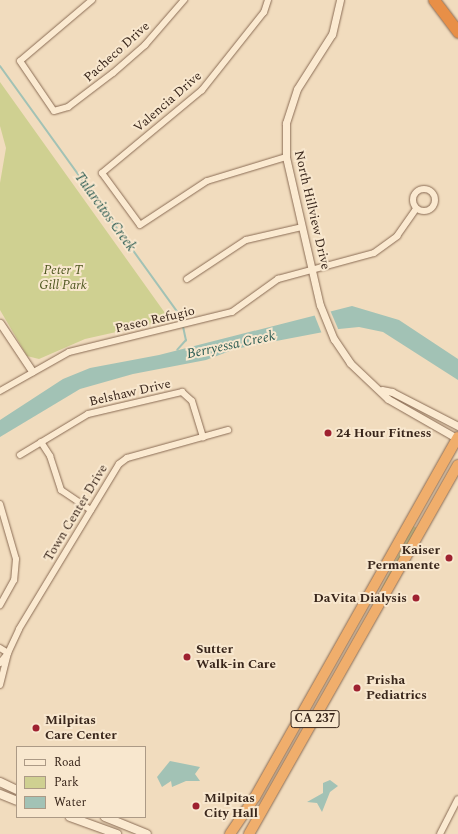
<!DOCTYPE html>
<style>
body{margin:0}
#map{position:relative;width:458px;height:834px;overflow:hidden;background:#f1dcbe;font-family:Spectral,serif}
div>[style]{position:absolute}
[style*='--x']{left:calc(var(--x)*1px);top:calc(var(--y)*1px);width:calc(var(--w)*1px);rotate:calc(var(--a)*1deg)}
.green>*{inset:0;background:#cfd091;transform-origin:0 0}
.water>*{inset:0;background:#a2c2b5}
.pier>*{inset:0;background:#f1dcbe}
.stream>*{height:2px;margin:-1px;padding:0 1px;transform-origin:1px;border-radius:1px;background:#a2c2b5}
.roads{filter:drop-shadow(0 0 1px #8a6c55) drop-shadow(0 0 1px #8a6c55)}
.minor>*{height:6px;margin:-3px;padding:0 3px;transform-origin:3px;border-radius:3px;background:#fbead1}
.minor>.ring{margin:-3px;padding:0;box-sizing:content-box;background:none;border:6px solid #fbead1;border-radius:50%}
.tertiary>*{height:7px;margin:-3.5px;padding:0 3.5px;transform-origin:3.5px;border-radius:3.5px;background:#fbead1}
.secondary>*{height:8px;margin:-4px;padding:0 4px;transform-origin:4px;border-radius:4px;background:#fbead1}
.trunk>*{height:10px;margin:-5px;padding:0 5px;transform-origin:5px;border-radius:5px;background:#f0ae6c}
.motorway>*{height:11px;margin:-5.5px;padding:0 5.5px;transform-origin:5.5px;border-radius:5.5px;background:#e88f47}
.dots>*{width:11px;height:11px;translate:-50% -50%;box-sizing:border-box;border:2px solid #f8e7ce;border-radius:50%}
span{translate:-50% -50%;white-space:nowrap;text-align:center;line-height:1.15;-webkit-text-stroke:4px #f8e7ce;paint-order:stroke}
.shield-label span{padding:1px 3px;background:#f8e7ce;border:1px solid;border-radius:3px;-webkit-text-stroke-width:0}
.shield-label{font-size:12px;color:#39261b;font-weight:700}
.street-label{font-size:13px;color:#39261b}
.park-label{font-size:13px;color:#4f5720;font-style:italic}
.poi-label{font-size:13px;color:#39261b;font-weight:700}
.left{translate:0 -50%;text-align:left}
.right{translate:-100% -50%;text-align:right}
.water-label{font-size:14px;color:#295a51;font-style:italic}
.legend{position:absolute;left:16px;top:746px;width:130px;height:72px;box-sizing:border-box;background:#f8e7ce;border:1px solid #ac9a86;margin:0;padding:5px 7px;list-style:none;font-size:12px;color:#39261b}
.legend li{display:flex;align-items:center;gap:8px;height:20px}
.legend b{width:20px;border:1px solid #ac9a86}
</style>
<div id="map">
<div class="green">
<i style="clip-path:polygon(0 82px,170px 320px,85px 339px,39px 359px,27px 356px,0 310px,0 183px,6px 148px,0 126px)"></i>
<i style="left:413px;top:526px;width:4px;height:133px;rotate:27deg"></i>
</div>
<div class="water">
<i style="clip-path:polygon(352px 306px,399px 320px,458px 359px,458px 380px,383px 332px,359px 327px,339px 329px,235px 349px,206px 360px,133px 374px,80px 389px,0 437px,0 420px,63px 379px,90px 368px,159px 355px)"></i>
<i style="clip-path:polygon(170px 761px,200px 767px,195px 774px,200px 781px,186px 781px,172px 787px,171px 781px,162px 787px,157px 777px)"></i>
<i style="clip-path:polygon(330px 780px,338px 786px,330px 792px,322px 812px,317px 803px,307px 802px,323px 793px,323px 783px)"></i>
</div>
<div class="pier">
<i style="clip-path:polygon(330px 310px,339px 331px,322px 334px,314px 314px)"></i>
</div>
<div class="stream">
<i style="--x:0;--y:66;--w:309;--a:54.2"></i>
<i style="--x:181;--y:317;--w:24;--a:78"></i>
<i style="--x:186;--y:340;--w:13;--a:132"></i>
</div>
<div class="roads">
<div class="minor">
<i style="--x:92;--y:0;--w:94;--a:139.7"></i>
<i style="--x:20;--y:61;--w:60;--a:55.8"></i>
<i style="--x:54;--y:111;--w:15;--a:-16"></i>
<i style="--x:68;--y:107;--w:56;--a:-37.1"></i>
<i style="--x:113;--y:73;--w:43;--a:-41.2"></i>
<i style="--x:145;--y:45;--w:60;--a:-49.1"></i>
<i style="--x:268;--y:0;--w:13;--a:108"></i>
<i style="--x:264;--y:12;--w:100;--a:128.5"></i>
<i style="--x:202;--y:90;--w:130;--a:140.3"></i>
<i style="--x:102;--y:173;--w:64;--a:53.8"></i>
<i style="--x:140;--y:225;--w:80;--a:-33.3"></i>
<i style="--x:207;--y:181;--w:83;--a:-16.9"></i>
<i class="ring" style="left:413px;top:189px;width:16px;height:16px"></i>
<i style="--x:187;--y:279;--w:71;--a:-33.5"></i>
<i style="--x:246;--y:240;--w:57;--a:-13.1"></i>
<i style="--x:0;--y:391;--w:79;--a:-29.5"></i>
<i style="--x:69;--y:352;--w:168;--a:-13.8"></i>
<i style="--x:232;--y:312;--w:57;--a:-35.7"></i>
<i style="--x:278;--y:279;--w:99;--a:-15.2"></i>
<i style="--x:374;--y:253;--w:29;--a:-36"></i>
<i style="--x:397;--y:236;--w:33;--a:-55"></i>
<i style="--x:41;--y:442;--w:17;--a:57"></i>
<i style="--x:50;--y:456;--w:36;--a:72"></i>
<i style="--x:61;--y:490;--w:36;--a:34"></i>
<i style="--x:20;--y:455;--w:79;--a:-31.1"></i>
<i style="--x:88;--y:414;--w:97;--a:-13.2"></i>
<i style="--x:182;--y:392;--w:13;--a:42"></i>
<i style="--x:192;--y:401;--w:38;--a:73"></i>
<i style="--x:0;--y:504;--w:57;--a:73.8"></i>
<i style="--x:16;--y:559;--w:21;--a:95"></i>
<i style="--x:14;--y:580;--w:29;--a:119"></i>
<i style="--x:0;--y:648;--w:9;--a:32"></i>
<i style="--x:0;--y:663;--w:13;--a:-51"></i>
<i style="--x:0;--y:685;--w:33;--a:-76"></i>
<i style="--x:8;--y:653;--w:26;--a:-65"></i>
<i style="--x:19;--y:629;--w:193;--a:-58.8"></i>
<i style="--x:119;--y:464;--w:10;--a:-37"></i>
<i style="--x:127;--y:458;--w:105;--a:-15.5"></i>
<i style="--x:440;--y:834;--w:39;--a:-63"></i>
</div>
<div class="tertiary">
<i style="--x:340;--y:0;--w:35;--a:103"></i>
<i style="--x:332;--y:34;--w:65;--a:122.5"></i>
<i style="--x:297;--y:89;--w:36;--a:108"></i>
<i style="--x:286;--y:123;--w:34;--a:90"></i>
<i style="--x:286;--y:157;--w:152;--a:77.1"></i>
<i style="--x:320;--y:305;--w:37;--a:68"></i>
<i style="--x:334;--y:339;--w:29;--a:56"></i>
<i style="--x:350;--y:363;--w:52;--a:43.5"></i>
<i style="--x:388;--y:399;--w:81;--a:29.7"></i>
<i style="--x:0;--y:323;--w:58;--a:56.3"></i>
<i style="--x:382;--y:390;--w:10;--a:11"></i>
<i style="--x:392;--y:392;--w:74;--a:27.3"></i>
</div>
<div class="secondary">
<i style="--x:0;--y:782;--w:19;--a:25"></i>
<i style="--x:0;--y:794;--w:18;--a:22"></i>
<i style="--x:70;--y:817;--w:50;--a:19.9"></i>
<i style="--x:105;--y:817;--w:45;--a:22"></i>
</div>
<div class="trunk">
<i style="--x:230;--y:834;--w:45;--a:-56"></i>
<i style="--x:255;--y:797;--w:413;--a:-60.6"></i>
<i style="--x:249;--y:834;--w:424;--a:-60.5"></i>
</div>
<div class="motorway">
<i style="--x:434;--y:0;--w:40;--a:53"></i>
</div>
</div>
<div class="dots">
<i style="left:328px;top:433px;background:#9e2130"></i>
<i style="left:449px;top:558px;background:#9e2130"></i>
<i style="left:416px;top:598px;background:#9e2130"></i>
<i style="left:187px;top:657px;background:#9e2130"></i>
<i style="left:357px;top:688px;background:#9e2130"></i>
<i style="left:36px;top:728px;background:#9e2130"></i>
<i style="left:196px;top:806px;background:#9e2130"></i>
</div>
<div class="shield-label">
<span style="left:315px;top:719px">CA 237</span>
</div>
<div class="street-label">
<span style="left:117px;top:52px;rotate:-42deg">Pacheco Drive</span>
<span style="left:168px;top:102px;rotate:-41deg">Valencia Drive</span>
<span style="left:312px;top:210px;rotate:77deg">North Hillview Drive</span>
<span style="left:155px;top:320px;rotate:-13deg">Paseo Refugio</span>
<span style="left:130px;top:393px;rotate:-13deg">Belshaw Drive</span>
<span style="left:76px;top:513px;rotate:-59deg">Town Center Drive</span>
</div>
<div class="park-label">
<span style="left:63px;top:278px">Peter T<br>Gill Park</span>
</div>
<div class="poi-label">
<span class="left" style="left:336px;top:433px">24 Hour Fitness</span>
<span class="right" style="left:440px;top:558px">Kaiser<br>Permanente</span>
<span class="right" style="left:407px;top:598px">DaVita Dialysis</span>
<span class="left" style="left:196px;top:657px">Sutter<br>Walk-in Care</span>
<span class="left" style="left:366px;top:688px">Prisha<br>Pediatrics</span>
<span class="left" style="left:45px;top:728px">Milpitas<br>Care Center</span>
<span class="left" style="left:204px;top:806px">Milpitas<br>City Hall</span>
</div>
<div class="water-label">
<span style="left:105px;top:212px;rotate:54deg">Tularcitos Creek</span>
<span style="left:231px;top:345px;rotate:-12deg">Berryessa Creek</span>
</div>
<ul class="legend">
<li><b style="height:5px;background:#fbead1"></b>Road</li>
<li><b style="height:11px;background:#cfd091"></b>Park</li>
<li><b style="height:11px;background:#a2c2b5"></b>Water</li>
</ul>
</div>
